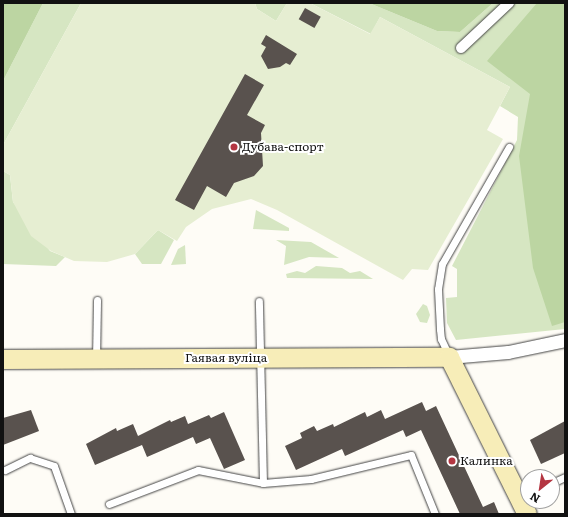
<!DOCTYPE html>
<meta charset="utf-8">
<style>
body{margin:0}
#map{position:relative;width:568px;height:517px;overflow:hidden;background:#fefcf6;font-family:Literata,serif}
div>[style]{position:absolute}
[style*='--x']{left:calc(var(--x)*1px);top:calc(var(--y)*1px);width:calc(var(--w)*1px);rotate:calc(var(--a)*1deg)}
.green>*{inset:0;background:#d6e6c2}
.forest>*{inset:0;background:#bcd5a2}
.pitch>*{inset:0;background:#e6eed2}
.building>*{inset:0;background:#59524e;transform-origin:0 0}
.roads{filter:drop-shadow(0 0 1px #444) drop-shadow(0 0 1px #444)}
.service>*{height:7px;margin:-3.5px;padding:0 3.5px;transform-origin:3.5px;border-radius:3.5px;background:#fff}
.pedestrian>*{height:10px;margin:-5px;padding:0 5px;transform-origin:5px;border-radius:5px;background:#fff}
.minor>*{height:13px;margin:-6.5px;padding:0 6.5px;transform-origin:6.5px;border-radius:6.5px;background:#fff}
.secondary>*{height:19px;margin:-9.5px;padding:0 9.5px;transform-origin:9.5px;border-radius:9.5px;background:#f7edb8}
.dots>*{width:11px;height:11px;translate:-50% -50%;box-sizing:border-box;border:2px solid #fff;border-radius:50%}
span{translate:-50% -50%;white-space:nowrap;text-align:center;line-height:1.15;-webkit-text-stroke:4px #fff;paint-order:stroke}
.poi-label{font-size:12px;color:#111}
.left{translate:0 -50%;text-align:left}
.street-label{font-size:12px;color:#111}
.frame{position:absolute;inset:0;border:4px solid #111;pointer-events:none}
.north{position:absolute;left:520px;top:469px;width:40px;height:40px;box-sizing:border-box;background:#fff;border:1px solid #a0a0a0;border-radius:50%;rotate:210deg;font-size:11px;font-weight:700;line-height:16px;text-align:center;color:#111}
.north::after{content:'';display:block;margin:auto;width:14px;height:18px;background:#b43642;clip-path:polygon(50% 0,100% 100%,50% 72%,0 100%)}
</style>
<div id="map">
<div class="green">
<i style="clip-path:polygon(43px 3px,81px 3px,3px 145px,3px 81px)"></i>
<i style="clip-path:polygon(255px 3px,287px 3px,276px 21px,257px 9px)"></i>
<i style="clip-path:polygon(310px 3px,369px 3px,437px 31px,460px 32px,493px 3px,565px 3px,565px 329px,456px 340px,447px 323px,446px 298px,457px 297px,457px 269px,452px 266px,517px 140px,518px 117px,500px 106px,510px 87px,380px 17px,371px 34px)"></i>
<i style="clip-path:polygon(3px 171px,10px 175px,13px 202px,50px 251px,65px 257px,56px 266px,3px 264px)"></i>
<i style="clip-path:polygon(256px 210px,289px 228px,289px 231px,253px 229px)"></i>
<i style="clip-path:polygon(158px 230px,174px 240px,161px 264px,142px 264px,135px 254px)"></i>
<i style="clip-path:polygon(276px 240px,311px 242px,339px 258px,309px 257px,284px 265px,286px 246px)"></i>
<i style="clip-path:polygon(185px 245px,186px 264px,171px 265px,178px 249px)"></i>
<i style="clip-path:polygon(316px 266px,342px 268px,350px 273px,360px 271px,373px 279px,287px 278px,286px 274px,297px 271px,305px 273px)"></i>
<i style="clip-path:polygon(423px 304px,427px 306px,430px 315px,427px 323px,420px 322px,416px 314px)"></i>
</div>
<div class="forest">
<i style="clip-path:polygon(3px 3px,43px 3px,3px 81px)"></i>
<i style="clip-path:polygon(369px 3px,493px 3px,460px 32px,437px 31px)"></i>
<i style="clip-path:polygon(537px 3px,565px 3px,565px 322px,552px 326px,533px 268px,519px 156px,530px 94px,487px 61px)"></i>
</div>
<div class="pitch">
<i style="clip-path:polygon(81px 3px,255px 3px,257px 9px,276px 21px,287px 3px,310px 3px,370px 34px,380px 17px,510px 87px,487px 130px,503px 139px,428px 270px,412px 269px,403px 280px,277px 210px,251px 199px,212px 209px,186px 227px,177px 241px,158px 230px,135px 254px,107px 262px,74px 261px,51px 251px,31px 236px,13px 202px,10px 175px,3px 171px,3px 145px)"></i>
</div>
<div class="building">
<i style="left:305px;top:8px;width:18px;height:13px;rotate:29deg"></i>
<i style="clip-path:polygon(266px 35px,297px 54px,290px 65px,286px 63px,280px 67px,268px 69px,261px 56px,266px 47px,261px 44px)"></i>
<i style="clip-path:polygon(245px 74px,264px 85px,247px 115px,265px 125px,261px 133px,263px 166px,254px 176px,234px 183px,226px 197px,207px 186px,194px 210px,175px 200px)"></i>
<i style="clip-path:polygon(422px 402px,426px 411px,436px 406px,483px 507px,494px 502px,499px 514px,460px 514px,421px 430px,406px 437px,403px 430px,345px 456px,342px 449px,296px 470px,285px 446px,302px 438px,300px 433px,314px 426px,317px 431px,333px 424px,334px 427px,365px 412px,367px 417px,381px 410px,385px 419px)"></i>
<i style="clip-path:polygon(31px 410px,39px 431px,3px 445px,3px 418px)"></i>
<i style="clip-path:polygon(224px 412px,245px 460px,224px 469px,210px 438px,196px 444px,193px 437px,147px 457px,142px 445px,95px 465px,86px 444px,116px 428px,117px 431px,133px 424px,138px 436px,170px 420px,171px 422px,185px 416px,188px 424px,209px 415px,211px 418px)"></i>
<i style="clip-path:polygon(565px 421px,565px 453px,541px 464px,530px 440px)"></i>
</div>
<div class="roads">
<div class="service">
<i style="--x:449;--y:356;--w:19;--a:-115"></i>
<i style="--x:441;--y:339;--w:10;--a:-96"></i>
<i style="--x:440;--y:329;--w:40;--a:-92.9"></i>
<i style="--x:438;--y:289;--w:25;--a:-81"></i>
<i style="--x:442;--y:264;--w:135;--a:-60.2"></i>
<i style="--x:96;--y:359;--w:59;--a:-89"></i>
<i style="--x:5;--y:470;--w:28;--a:-26"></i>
<i style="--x:30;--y:458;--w:25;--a:18"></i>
<i style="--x:54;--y:466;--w:51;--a:70.5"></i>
<i style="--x:263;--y:483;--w:48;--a:-4.8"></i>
<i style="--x:311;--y:479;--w:103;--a:-13.5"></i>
<i style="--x:411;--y:455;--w:64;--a:67.9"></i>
<i style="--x:552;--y:483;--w:14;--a:-25"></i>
<i style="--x:109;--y:504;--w:95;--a:-20.9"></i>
<i style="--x:198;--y:470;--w:66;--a:11.3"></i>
<i style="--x:263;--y:483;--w:182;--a:-91.3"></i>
</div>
<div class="pedestrian">
<i style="--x:461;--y:48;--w:66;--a:-43.2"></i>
</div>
<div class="minor">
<i style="--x:449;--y:357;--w:59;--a:-4.8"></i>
<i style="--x:508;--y:352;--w:58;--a:-11.9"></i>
</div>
<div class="secondary">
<i style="--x:3;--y:359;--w:446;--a:-0.3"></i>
<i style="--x:449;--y:357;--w:175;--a:63.6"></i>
</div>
</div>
<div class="dots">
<i style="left:234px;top:147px;background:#b43642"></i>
<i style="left:452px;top:461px;background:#b43642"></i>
</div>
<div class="poi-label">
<span class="left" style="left:242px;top:147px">Дубава-спорт</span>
<span class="left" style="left:460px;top:461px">Калинка</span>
</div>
<div class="street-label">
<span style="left:226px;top:358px">Гаявая вуліца</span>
</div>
<div class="frame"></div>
<div class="north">N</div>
</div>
